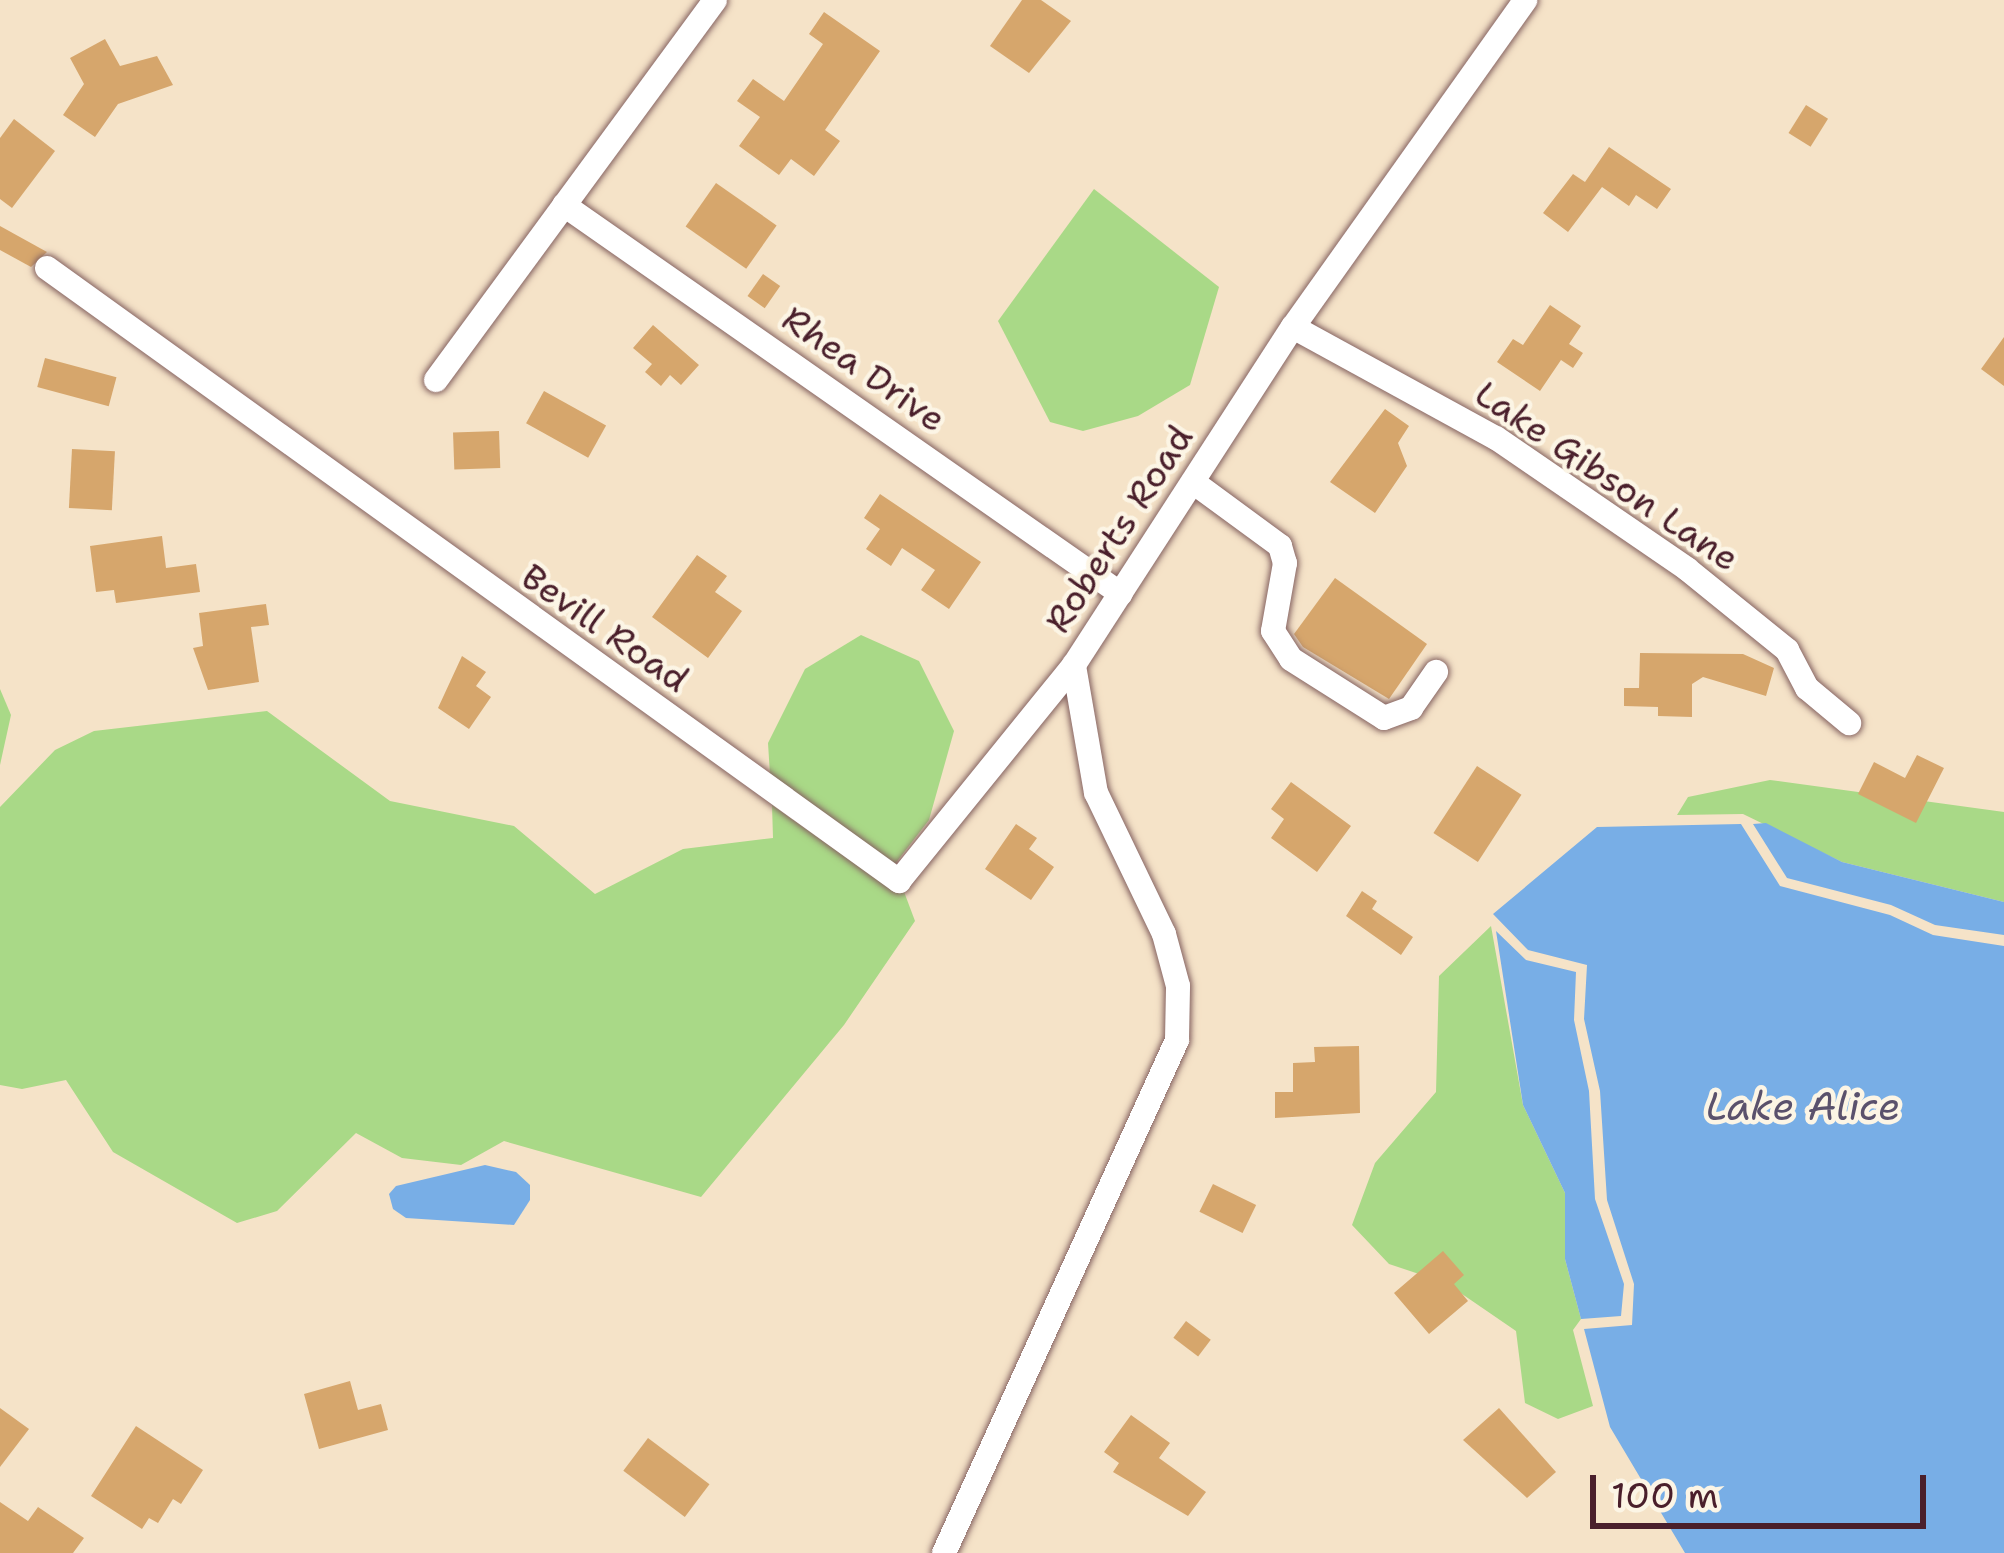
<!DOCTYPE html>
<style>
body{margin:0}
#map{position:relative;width:2004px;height:1553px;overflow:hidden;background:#f5e3c8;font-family:"Shantell Sans",sans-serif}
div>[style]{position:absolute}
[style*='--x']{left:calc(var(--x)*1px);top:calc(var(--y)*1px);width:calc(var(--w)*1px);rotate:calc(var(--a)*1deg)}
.green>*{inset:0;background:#a9d987}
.water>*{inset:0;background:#78aee6}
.building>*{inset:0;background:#d6a66c;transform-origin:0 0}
.roads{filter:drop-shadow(0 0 3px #866462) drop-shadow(0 0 3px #866462)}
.minor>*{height:24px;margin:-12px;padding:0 12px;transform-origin:12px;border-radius:12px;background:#fff}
span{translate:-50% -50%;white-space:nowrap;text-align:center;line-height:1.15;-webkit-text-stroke:9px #fcf5e5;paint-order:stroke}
.street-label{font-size:36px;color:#4a1f2b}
.water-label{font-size:39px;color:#5a516c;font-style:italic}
.scale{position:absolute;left:1590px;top:1475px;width:336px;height:54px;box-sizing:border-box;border:6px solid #4a1f2b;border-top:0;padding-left:15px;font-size:36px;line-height:42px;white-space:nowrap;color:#4a1f2b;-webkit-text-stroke:9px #fcf5e5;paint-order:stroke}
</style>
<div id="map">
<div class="green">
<i style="clip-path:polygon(1094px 189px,1219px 287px,1190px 385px,1138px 416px,1083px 431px,1050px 422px,998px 321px)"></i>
<i style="clip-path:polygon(861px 635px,919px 661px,954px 731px,929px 820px,895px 864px,770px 775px,768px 743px,805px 669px)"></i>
<i style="clip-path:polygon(0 689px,11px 715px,0 765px)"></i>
<i style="clip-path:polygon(267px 711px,390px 801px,514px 826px,595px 894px,683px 849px,773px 838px,772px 805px,892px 890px,903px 889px,915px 921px,844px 1025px,701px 1197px,504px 1141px,461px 1165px,402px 1158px,356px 1133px,277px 1211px,237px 1223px,113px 1152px,66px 1080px,22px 1089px,0 1085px,0 807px,55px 750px,94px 731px)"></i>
<i style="clip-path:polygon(1770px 780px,2004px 812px,2004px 902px,1842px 862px,1743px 814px,1677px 815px,1688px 797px)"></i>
<i style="clip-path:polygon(1491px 926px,1523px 1105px,1565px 1193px,1565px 1259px,1581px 1319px,1573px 1330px,1593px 1406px,1558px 1419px,1525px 1403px,1516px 1331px,1446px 1283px,1389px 1264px,1352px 1225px,1375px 1163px,1436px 1092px,1439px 976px)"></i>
</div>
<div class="water">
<i style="clip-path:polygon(1766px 823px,1842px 862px,2004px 902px,2004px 935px,1935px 925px,1891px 905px,1787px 878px,1753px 824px)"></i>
<i style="clip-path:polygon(1741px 824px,1780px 886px,1890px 915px,1933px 935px,2004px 946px,2004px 1553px,1685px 1553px,1610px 1427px,1584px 1329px,1632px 1325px,1634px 1284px,1607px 1200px,1600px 1091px,1584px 1019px,1587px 965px,1528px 950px,1493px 914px,1597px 827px)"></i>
<i style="clip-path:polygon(1496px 931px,1526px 960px,1576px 972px,1574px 1020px,1589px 1091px,1595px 1199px,1624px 1284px,1621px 1316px,1581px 1319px,1565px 1259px,1565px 1193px,1523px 1105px)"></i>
<i style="clip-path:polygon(485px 1165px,516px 1172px,530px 1185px,530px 1200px,514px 1225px,406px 1218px,393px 1209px,389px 1194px,396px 1186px)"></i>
</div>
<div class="building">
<i style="clip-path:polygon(1022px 0,1041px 0,1071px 21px,1029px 73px,990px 46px)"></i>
<i style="clip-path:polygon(824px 12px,880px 51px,825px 130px,840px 141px,814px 176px,791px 159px,779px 175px,739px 146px,760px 117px,737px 101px,753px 79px,784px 101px,823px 44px,809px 34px)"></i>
<i style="clip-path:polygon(105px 39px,120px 66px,157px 56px,173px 85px,118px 104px,95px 137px,63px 115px,84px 84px,70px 58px)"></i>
<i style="left:1806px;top:105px;width:26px;height:33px;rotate:32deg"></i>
<i style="clip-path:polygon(14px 119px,55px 151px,12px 208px,0 199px,0 138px)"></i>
<i style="clip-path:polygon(1609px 147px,1671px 189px,1657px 209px,1636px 195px,1629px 206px,1602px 187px,1568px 232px,1543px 213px,1573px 174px,1585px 182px)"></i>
<i style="left:716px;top:183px;width:74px;height:53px;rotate:35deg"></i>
<i style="clip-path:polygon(0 226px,47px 252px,31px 267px,0 250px)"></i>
<i style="left:763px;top:274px;width:21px;height:27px;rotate:35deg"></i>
<i style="clip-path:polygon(1550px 305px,1581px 326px,1569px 344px,1583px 353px,1573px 368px,1561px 360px,1540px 391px,1497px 362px,1513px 339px,1523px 345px)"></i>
<i style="clip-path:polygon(653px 325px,699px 365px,681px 385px,670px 375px,661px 386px,645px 372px,652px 364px,633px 348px)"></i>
<i style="clip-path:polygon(2004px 337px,2004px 386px,1981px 369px)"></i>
<i style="left:45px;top:358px;width:74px;height:30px;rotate:15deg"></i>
<i style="left:544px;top:391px;width:71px;height:37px;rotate:29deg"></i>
<i style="clip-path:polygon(1385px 409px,1409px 426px,1398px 443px,1407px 466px,1375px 513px,1330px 482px)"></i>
<i style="left:499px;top:431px;width:37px;height:46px;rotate:88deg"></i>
<i style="left:72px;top:449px;width:43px;height:59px;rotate:3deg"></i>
<i style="clip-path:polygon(880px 494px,981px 562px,949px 609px,921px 590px,935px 570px,902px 548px,891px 566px,866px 549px,880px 529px,864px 518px)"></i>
<i style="clip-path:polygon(162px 536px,166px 568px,196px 564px,200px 592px,116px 603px,114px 590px,96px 592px,90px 546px)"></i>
<i style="clip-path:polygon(697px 555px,727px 576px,715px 592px,742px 611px,708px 658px,652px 617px)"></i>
<i style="clip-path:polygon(1335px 578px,1427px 644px,1389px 699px,1303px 647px,1294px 634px)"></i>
<i style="clip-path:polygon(266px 604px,269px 625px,251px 627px,259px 682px,208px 690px,193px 648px,203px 646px,199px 613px)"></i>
<i style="clip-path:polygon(1640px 653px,1743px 654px,1774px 668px,1766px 696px,1703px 677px,1692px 684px,1692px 717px,1658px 716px,1658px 707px,1624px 706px,1624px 688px,1639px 688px)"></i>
<i style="clip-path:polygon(462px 656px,486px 672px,476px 686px,491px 697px,469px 729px,438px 708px)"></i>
<i style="clip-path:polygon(1917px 755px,1944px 768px,1916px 823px,1858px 794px,1874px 762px,1905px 778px)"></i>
<i style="left:1477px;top:766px;width:53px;height:80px;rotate:33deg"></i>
<i style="clip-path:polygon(1291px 782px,1351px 826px,1317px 872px,1271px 838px,1284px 819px,1271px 809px)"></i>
<i style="clip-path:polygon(1016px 824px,1037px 838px,1029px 849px,1054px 867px,1031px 900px,985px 869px)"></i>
<i style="clip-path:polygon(1362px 891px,1377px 901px,1372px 909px,1413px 937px,1401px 955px,1346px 916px)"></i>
<i style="clip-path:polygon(1359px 1046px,1360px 1113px,1275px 1118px,1275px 1092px,1293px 1092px,1293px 1063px,1315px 1062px,1314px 1047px)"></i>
<i style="left:1213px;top:1184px;width:48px;height:31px;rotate:26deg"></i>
<i style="clip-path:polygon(1443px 1251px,1464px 1275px,1454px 1284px,1468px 1301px,1429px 1334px,1394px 1293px)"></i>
<i style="left:1186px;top:1321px;width:31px;height:21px;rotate:37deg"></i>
<i style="clip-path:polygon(350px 1381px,358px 1410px,381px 1404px,388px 1430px,319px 1449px,304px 1394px)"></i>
<i style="clip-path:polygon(0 1408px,29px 1429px,0 1467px)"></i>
<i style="clip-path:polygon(1499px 1408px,1556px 1472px,1527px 1498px,1463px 1440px)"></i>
<i style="clip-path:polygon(1131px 1415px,1170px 1443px,1159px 1458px,1206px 1492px,1188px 1516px,1113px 1472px,1119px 1463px,1104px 1452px)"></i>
<i style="clip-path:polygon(136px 1426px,203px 1470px,181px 1504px,173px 1499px,158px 1523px,149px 1518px,142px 1529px,91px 1496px)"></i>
<i style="left:648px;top:1438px;width:77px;height:41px;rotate:37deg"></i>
<i style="clip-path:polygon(0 1502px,28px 1521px,38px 1507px,84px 1538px,73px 1553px,0 1553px)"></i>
</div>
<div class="roads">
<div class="minor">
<i style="--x:564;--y:205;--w:679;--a:34.93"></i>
<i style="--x:47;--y:268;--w:1050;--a:35.73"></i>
<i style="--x:899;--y:881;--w:278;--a:-51"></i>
<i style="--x:1293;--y:327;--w:231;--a:28.7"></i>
<i style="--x:1496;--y:438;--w:232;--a:34.4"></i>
<i style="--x:1687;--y:569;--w:129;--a:39"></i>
<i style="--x:1787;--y:650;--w:43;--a:62.2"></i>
<i style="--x:1807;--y:688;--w:55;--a:39.8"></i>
<i style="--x:436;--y:380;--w:471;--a:-53.7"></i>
<i style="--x:1193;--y:482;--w:108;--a:36.3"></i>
<i style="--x:1280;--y:546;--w:18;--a:74"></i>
<i style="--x:1285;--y:563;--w:69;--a:100"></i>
<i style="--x:1273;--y:631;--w:33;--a:57"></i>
<i style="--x:1291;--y:659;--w:110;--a:32.4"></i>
<i style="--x:1384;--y:718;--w:29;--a:-20"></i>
<i style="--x:1411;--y:708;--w:44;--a:-55.2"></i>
<i style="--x:944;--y:1553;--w:563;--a:-65.57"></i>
<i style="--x:1177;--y:1040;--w:54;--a:-88.9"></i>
<i style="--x:1178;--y:986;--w:54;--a:-105.1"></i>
<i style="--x:1164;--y:934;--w:157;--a:-115.7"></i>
<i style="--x:1096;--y:793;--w:130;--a:-99.8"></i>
<i style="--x:1074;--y:665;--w:403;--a:-57.1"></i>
<i style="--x:1293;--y:327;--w:401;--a:-54.6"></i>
</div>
</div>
<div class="street-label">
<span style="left:864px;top:369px;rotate:35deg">Rhea Drive</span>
<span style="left:1607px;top:476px;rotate:34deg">Lake Gibson Lane</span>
<span style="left:1119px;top:529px;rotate:-57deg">Roberts Road</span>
<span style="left:605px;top:628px;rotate:35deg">Bevill Road</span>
</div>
<div class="water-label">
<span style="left:1803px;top:1106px">Lake Alice</span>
</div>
<div class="scale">100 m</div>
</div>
